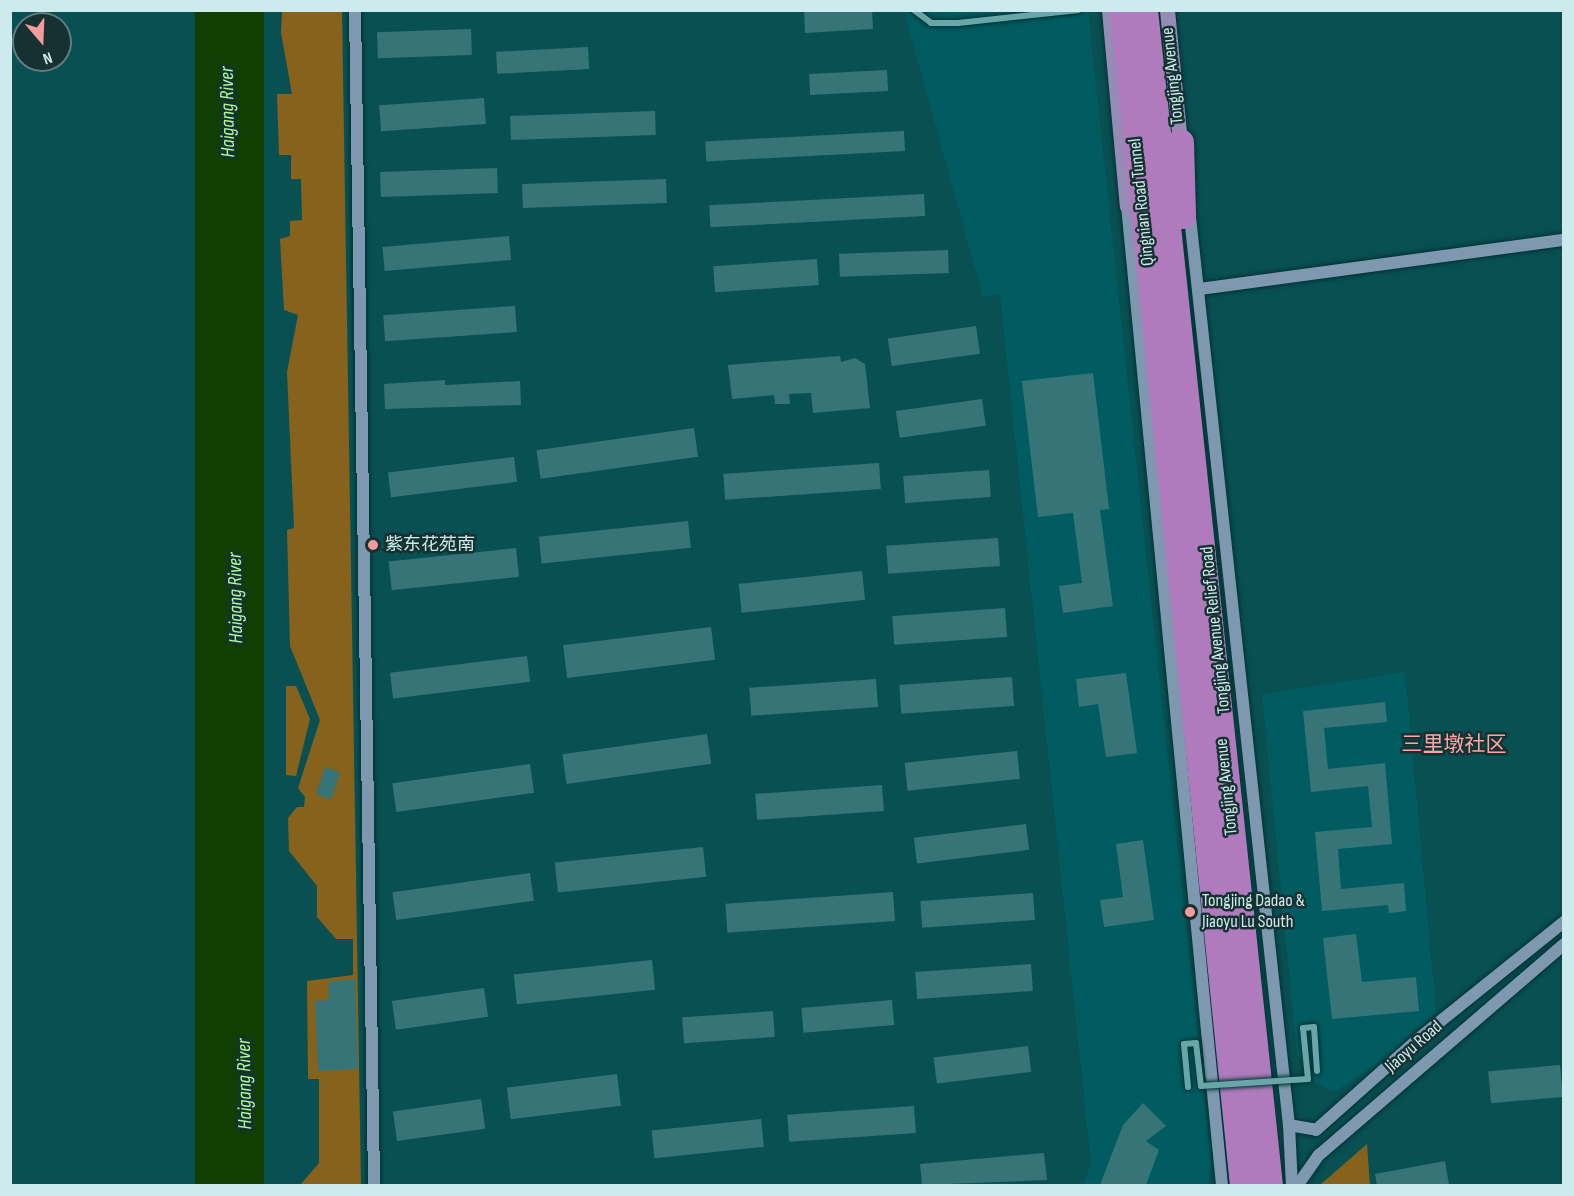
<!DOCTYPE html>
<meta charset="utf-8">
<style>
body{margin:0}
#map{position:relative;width:1574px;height:1196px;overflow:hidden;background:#095053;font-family:"Sofia Sans Condensed","Noto Sans SC",sans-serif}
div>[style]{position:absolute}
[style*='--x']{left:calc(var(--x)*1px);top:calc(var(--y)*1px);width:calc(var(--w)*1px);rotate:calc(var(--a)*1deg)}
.built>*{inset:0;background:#005c60}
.green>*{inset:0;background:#86621c}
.water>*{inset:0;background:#113e03;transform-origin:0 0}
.building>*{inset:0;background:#377477;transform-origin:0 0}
.roads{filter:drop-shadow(0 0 2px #003335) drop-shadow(0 0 2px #003335)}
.street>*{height:6px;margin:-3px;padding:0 3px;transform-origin:3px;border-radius:3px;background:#69a6a9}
.secondary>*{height:12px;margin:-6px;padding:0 6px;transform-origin:6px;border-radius:6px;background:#7e99af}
.primary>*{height:15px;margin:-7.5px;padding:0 7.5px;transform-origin:7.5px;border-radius:7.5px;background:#948cb5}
.highway>*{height:27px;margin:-13.5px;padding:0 13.5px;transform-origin:13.5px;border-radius:13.5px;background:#b07bbd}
.bridges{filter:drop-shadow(0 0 2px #003335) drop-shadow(0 0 2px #003335)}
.street-bridge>*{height:6px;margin:-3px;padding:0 3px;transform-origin:3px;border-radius:3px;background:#69a6a9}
.dots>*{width:16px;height:16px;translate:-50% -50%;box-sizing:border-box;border:3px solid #173132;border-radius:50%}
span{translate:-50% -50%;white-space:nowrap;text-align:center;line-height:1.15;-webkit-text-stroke:5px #173132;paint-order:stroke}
.street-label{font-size:18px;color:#cdebec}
.poi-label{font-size:18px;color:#cdebec}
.left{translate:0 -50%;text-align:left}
.water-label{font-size:20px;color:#adfd99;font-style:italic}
.quarter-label{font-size:21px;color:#fba7a7}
.frame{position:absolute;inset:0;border:12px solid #cdebec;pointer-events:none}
.north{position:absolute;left:12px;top:12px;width:60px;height:60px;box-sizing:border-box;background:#173132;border:2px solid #607b7c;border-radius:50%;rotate:161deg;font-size:16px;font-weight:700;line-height:24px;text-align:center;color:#cdebec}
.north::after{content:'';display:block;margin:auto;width:21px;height:27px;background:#f59b9b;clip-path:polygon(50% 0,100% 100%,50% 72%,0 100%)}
</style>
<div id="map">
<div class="built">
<i style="clip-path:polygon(904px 11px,1088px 11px,1211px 1162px,1208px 1185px,1083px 1185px,1091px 1163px,1000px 294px,983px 297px)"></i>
<i style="clip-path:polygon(1405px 672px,1436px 1012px,1381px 1063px,1334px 1092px,1315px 1083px,1297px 1053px,1262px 694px)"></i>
</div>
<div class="green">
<i style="clip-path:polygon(282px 11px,342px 11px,361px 1185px,300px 1185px,319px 1163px,319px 1079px,308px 1079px,307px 981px,353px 975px,353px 939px,336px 939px,317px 917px,317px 886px,289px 851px,288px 818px,297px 807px,304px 807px,305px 797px,298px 788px,320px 720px,290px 646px,287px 530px,294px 528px,287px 372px,298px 315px,284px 310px,280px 239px,290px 236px,290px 221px,302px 220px,301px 179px,291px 179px,291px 155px,279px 155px,277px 94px,292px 94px,281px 33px)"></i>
<i style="clip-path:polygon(286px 686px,296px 686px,310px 719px,296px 776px,286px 775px)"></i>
<i style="clip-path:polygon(1367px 1144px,1370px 1185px,1321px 1185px,1321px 1184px)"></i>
</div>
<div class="water">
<i style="left:195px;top:11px;width:69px;height:1174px"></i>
</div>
<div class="building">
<i style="clip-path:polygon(804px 10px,872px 10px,873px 29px,805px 33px)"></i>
<i style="left:471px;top:29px;width:26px;height:94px;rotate:88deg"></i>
<i style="left:588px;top:47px;width:22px;height:92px;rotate:87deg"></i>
<i style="left:887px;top:70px;width:21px;height:78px;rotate:87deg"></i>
<i style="left:484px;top:98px;width:26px;height:105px;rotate:86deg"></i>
<i style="left:655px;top:111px;width:24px;height:145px;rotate:88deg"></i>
<i style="left:904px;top:131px;width:20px;height:199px;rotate:87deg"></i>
<i style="left:497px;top:168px;width:25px;height:117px;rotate:88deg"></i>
<i style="left:666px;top:179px;width:24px;height:144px;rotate:88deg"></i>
<i style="left:924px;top:194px;width:22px;height:215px;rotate:87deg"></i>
<i style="left:509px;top:236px;width:24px;height:127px;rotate:85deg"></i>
<i style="left:948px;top:250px;width:23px;height:109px;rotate:88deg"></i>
<i style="left:817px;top:259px;width:26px;height:104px;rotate:86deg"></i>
<i style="left:515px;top:306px;width:26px;height:132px;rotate:86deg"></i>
<i style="left:976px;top:326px;width:28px;height:89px;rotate:82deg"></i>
<i style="clip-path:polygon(840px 356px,841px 362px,855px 358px,865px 364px,870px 408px,813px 413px,811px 393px,789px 394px,790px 404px,775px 404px,774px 395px,732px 399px,728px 365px)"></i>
<i style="clip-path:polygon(1093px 373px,1109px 509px,1100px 510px,1113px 606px,1063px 613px,1059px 586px,1082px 583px,1073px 513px,1038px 517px,1022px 381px)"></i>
<i style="clip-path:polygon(445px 380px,445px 385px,520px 381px,521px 405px,385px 409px,384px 384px)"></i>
<i style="left:982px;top:399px;width:27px;height:87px;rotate:82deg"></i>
<i style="left:694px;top:428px;width:29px;height:159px;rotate:82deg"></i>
<i style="left:514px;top:457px;width:25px;height:127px;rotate:83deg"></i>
<i style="left:879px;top:463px;width:26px;height:156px;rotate:86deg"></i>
<i style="left:989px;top:470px;width:27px;height:86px;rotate:86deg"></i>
<i style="left:688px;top:521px;width:27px;height:150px;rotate:84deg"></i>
<i style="left:998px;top:538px;width:28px;height:112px;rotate:86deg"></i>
<i style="left:516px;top:548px;width:29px;height:128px;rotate:84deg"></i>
<i style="left:862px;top:571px;width:29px;height:124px;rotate:84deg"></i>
<i style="left:1005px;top:608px;width:29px;height:113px;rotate:86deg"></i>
<i style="left:711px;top:627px;width:33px;height:149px;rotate:83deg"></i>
<i style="left:527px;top:656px;width:26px;height:138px;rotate:83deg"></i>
<i style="clip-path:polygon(1126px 673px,1137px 753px,1106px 757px,1098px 704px,1079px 707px,1076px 679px)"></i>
<i style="left:1012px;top:677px;width:29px;height:113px;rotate:86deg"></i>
<i style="left:876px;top:679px;width:28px;height:127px;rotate:86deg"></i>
<i style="clip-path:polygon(1385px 702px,1387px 722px,1324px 728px,1328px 769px,1385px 763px,1392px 844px,1338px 849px,1341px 889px,1404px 883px,1406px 911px,1389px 913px,1388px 905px,1322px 911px,1315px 832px,1372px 827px,1368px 786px,1311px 792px,1303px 711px)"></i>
<i style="left:707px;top:734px;width:30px;height:146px;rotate:82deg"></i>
<i style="left:1017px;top:751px;width:28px;height:113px;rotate:84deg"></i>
<i style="left:530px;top:764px;width:29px;height:139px;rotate:82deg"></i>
<i style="left:325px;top:767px;width:16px;height:29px;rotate:18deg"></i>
<i style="left:882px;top:785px;width:26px;height:127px;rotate:86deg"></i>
<i style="left:1026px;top:824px;width:26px;height:113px;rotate:83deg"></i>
<i style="clip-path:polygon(1143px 840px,1154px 920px,1104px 927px,1100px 900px,1123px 897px,1116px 844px)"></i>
<i style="left:703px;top:847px;width:30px;height:149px;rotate:84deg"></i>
<i style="left:530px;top:873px;width:28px;height:139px;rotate:82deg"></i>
<i style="left:893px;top:892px;width:29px;height:168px;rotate:86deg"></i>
<i style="left:1033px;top:893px;width:27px;height:113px;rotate:86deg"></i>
<i style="clip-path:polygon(1356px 934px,1362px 982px,1416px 977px,1419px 1011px,1332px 1019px,1323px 938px)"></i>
<i style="left:652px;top:960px;width:30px;height:139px;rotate:84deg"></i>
<i style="left:1031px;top:964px;width:27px;height:116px;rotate:86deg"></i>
<i style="clip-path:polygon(355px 979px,358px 1069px,318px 1071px,315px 1001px,329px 1000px,328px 982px)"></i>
<i style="left:484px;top:988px;width:29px;height:93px;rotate:82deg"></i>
<i style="left:892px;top:1000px;width:25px;height:91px;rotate:85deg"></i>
<i style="left:773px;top:1011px;width:26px;height:91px;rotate:86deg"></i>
<i style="left:1028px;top:1046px;width:26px;height:95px;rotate:83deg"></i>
<i style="left:1560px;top:1065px;width:32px;height:72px;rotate:85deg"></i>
<i style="left:617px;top:1074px;width:32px;height:111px;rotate:83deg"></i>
<i style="left:481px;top:1099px;width:30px;height:89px;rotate:82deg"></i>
<i style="clip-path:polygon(1143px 1103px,1166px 1126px,1146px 1141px,1159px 1150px,1146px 1185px,1100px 1185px,1123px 1125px)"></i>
<i style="left:914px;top:1106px;width:27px;height:127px;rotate:86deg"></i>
<i style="left:761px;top:1119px;width:28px;height:110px;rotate:84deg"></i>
<i style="clip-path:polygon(1044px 1153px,1047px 1180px,922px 1185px,920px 1164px)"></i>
<i style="clip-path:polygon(1445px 1161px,1449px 1185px,1377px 1185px,1375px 1174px)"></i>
</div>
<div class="roads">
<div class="street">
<i style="--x:914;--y:10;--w:21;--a:37"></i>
<i style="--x:931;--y:23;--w:27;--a:0"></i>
<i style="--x:958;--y:23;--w:121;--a:-6.2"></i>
</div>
<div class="secondary">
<i style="--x:355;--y:10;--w:1176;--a:89.07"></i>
<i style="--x:1127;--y:206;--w:985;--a:84.46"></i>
<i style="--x:1189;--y:208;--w:922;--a:83.78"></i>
<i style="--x:1289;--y:1125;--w:61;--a:87.2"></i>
<i style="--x:1200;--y:289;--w:367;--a:-7.7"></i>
<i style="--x:1289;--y:1125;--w:27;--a:10"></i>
<i style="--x:1316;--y:1130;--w:135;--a:-41.7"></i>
<i style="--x:1417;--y:1040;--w:189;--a:-38.8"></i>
<i style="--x:1297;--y:1186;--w:38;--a:-55"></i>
<i style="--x:1319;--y:1155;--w:323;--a:-40.7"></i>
</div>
<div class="primary">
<i style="--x:1109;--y:10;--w:197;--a:84.8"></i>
<i style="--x:1167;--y:10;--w:133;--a:84.4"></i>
</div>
<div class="highway">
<i style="--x:1123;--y:10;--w:1182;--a:84.17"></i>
<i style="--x:1144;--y:10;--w:1183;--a:83.93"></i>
<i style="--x:1180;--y:142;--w:73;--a:88.4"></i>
</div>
</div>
<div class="bridges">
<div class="street-bridge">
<i style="--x:1188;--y:1087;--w:43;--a:-95.3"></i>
<i style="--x:1184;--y:1044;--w:12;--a:-5"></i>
<i style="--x:1196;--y:1043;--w:43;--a:83.4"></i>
<i style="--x:1201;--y:1086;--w:107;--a:-3.7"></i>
<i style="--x:1308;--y:1079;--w:51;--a:-95.6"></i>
<i style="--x:1303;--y:1028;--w:11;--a:-5"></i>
<i style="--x:1314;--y:1027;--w:44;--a:86.1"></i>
</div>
</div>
<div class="dots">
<i style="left:373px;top:545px;background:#f59b9b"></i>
<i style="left:1190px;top:912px;background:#f59b9b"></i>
</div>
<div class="street-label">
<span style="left:1173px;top:76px;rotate:-96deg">Tongjing Avenue</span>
<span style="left:1142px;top:202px;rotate:-96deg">Qingnian Road Tunnel</span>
<span style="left:1216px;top:630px;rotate:-96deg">Tongjing Avenue Relief Road</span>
<span style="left:1227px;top:787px;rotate:-96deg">Tongjing Avenue</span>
<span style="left:1414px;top:1047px;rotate:-41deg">Jiaoyu Road</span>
</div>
<div class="poi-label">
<span class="left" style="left:385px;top:545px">紫东花苑南</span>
<span class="left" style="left:1202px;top:912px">Tongjing Dadao &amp;<br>Jiaoyu Lu South</span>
</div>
<div class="water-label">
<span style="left:228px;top:112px;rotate:-91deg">Haigang River</span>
<span style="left:236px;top:598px;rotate:-91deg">Haigang River</span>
<span style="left:245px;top:1084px;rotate:-91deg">Haigang River</span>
</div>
<div class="quarter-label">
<span style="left:1454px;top:745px">三里墩社区</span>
</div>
<div class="frame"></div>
<div class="north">N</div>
</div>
